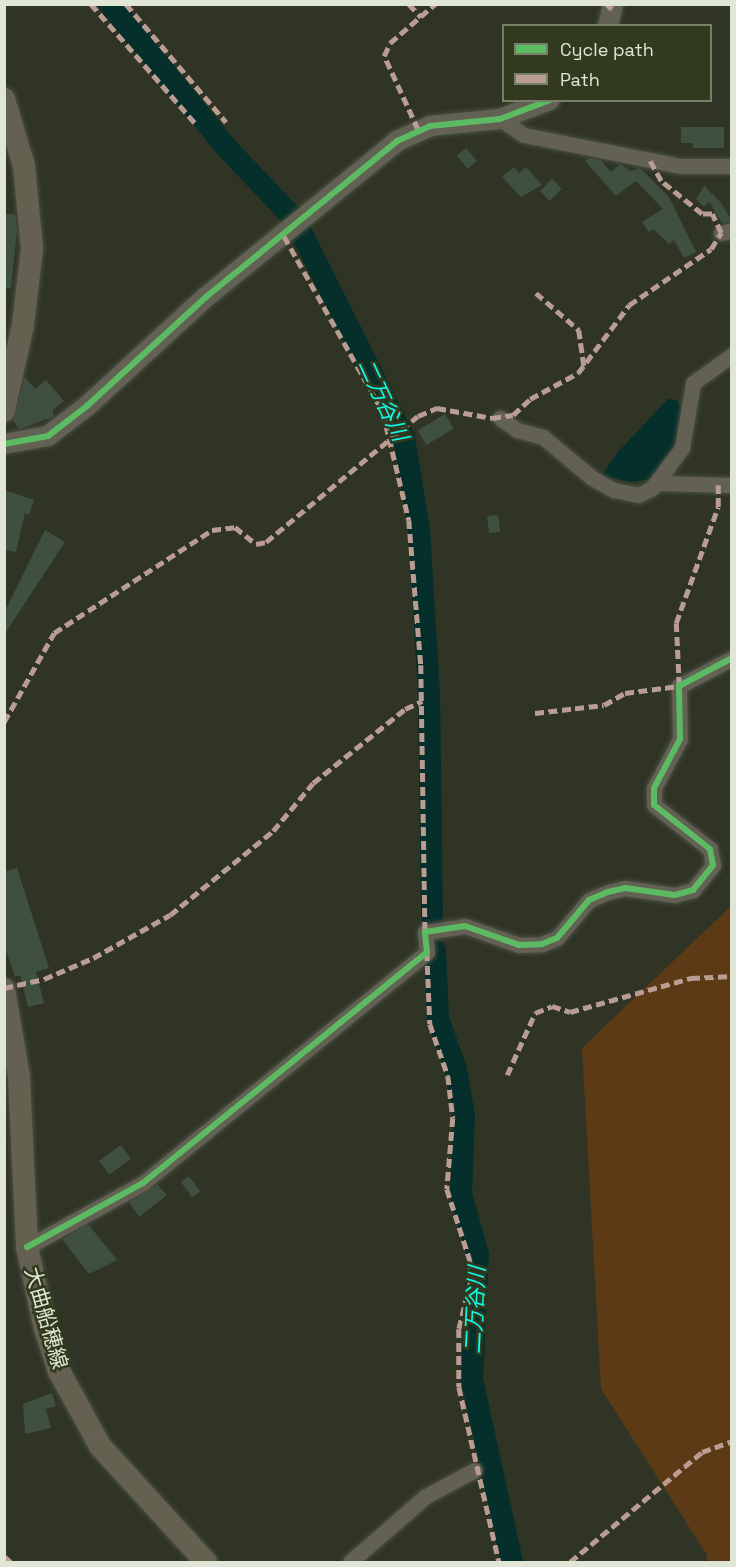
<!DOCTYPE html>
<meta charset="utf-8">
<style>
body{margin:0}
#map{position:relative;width:736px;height:1567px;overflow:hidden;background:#2f3425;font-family:"Space Grotesk","Noto Sans JP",sans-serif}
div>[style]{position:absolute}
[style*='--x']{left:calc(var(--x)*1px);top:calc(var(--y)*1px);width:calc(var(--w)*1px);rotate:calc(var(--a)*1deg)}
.green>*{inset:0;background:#5c3a15}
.water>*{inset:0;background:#042f2a}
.river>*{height:22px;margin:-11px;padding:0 11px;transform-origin:11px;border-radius:11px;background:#042f2a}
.building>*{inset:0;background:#3f5041;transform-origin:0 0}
.roads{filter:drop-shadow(0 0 2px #4a4f43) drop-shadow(0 0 2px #4a4f43)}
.minor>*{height:15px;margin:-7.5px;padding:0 7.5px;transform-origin:7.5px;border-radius:7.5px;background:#636154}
.tertiary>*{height:20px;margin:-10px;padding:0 10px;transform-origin:10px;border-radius:10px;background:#636154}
.secondary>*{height:22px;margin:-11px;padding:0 11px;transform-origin:11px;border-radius:11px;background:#656151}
.quiet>*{height:4.5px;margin-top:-2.25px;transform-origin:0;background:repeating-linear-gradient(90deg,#b99d93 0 9px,transparent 0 13.5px)}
.cycleway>*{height:6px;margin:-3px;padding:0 3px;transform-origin:3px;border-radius:3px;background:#5cba63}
span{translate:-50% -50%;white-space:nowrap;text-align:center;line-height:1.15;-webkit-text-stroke:5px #313a1f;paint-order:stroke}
.street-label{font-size:21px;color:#dfe6d5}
.water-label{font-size:22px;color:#0ff9e9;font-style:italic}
.frame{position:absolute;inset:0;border:6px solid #dfe6d5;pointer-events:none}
.legend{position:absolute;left:502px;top:24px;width:210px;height:78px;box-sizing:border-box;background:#313a1f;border:2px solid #777f68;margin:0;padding:8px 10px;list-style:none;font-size:18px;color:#dfe6d5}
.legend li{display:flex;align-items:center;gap:12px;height:30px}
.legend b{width:30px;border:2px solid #777f68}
</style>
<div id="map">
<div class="green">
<i style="clip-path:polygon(731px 906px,732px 1562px,707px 1562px,707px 1555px,601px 1389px,582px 1048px)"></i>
</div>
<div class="water">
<i style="clip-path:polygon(668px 399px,677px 400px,681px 407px,682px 433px,654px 474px,648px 480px,630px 482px,607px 477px,603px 474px,617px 453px)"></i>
</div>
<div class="river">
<i style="--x:110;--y:4;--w:184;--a:51"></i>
<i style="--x:226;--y:147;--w:100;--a:46.6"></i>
<i style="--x:295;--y:220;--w:244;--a:63.4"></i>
<i style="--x:404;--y:438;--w:93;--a:80.7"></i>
<i style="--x:419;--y:530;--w:165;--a:86.5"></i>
<i style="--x:429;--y:695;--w:220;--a:89.2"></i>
<i style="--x:435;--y:951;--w:67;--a:87.4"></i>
<i style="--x:438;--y:1018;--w:55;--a:70.9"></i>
<i style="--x:456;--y:1070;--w:47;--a:80.1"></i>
<i style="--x:464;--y:1116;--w:78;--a:92.2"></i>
<i style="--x:461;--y:1194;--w:63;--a:74.4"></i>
<i style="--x:478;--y:1255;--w:124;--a:92.8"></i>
<i style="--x:472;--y:1379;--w:187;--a:77.7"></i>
</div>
<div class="building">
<i style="clip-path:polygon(681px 127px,724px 127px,724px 148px,693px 148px,693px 143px,681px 143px)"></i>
<i style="left:466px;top:148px;width:17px;height:12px;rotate:50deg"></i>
<i style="clip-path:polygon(589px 158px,601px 160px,611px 172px,620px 164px,631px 171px,640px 168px,669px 197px,696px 252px,684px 258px,674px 240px,669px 244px,653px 229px,649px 232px,642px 222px,663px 209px,636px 181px,616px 196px,585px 161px)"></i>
<i style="clip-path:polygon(514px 167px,519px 173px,526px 167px,542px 185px,521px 197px,502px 177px)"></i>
<i style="left:552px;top:179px;width:14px;height:17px;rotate:45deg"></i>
<i style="clip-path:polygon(704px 186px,721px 203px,732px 221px,722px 223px,709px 202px,704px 207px,696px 199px)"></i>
<i style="clip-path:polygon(6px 214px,15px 214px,17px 230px,11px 288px,4px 288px)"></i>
<i style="clip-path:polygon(25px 377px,35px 389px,46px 380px,64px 401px,53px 410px,53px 417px,19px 429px,13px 421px)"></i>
<i style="left:445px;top:414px;width:17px;height:32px;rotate:59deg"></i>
<i style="clip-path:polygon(4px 490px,34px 500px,29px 515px,25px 513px,16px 552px,4px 550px)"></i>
<i style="left:498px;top:515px;width:17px;height:11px;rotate:83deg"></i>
<i style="clip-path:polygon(45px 530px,65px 542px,4px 635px,4px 613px)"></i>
<i style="clip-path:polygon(17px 868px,49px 968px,36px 972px,44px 1003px,28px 1007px,20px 975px,15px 977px,4px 944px,4px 872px)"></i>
<i style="left:121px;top:1145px;width:17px;height:27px;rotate:54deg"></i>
<i style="left:189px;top:1176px;width:19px;height:10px;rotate:54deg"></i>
<i style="clip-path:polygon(157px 1184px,167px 1195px,139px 1217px,129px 1202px)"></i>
<i style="clip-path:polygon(88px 1224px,117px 1260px,89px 1274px,62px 1239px)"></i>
<i style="clip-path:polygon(52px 1393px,56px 1406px,46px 1409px,51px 1428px,25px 1434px,23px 1404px)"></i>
</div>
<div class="roads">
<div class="minor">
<i style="--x:500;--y:119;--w:29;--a:34"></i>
<i style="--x:524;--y:135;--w:160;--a:11.2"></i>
<i style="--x:681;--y:166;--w:51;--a:0"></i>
<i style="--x:721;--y:233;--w:11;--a:-15"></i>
<i style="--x:500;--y:418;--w:21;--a:35"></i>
<i style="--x:517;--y:430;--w:27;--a:15"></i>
<i style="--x:543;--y:437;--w:64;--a:39.9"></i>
<i style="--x:592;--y:478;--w:25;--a:29"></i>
<i style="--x:614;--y:490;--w:25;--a:11"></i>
<i style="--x:639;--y:495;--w:15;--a:-28"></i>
<i style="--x:652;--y:488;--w:50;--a:-53.1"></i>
<i style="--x:682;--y:448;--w:66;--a:-80.4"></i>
<i style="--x:693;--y:383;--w:48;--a:-35.7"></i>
<i style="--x:656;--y:483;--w:76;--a:1.5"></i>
<i style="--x:27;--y:1247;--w:132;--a:-28.9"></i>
<i style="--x:143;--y:1183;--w:366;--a:-39.1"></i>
<i style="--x:427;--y:952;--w:20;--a:-96"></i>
<i style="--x:425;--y:932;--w:40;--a:-8.5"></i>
<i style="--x:465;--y:926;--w:57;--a:19.4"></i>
<i style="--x:519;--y:945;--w:23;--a:-2"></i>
<i style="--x:542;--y:944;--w:16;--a:-22"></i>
<i style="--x:557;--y:938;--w:50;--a:-49.9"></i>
<i style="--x:589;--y:900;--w:21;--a:-23"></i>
<i style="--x:608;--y:892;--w:17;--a:-13"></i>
<i style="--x:625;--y:888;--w:50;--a:8"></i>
<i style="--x:675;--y:895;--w:19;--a:-16"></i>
<i style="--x:693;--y:890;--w:32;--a:-51"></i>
<i style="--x:713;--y:865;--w:16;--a:-101"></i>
<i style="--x:710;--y:849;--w:71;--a:-141.8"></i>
<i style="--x:654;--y:805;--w:17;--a:-90"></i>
<i style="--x:654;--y:788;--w:55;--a:-62"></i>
<i style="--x:680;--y:739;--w:53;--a:-91.1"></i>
<i style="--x:679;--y:686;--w:60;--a:-27.8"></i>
<i style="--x:350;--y:1562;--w:101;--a:-41"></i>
<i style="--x:426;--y:1496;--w:55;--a:-28"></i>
</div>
<div class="tertiary">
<i style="--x:608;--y:26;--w:23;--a:-77"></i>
<i style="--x:4;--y:444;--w:45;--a:-10.3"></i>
<i style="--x:48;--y:436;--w:49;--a:-37.6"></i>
<i style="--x:87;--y:406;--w:161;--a:-42.5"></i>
<i style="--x:206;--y:297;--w:247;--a:-39.2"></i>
<i style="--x:397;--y:141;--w:36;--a:-24"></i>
<i style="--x:430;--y:126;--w:70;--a:-5.7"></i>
<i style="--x:500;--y:119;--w:53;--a:-20.8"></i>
</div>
<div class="secondary">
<i style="--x:4;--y:99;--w:70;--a:73.4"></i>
<i style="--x:24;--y:166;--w:83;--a:84.5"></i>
<i style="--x:32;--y:249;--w:77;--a:96.8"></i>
<i style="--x:23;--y:325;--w:88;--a:102.5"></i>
<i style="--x:4;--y:989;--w:89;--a:80.3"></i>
<i style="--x:19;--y:1077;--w:170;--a:87.3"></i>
<i style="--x:27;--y:1247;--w:84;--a:77.6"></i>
<i style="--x:45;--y:1329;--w:44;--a:71.6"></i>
<i style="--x:59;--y:1371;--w:85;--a:61.3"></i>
<i style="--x:100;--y:1446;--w:157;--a:47.6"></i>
</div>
</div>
<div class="quiet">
<i style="--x:91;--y:4;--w:159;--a:48.8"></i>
<i style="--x:126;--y:4;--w:155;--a:49.7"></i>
<i style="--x:409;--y:4;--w:18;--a:47"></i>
<i style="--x:607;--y:4;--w:7;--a:45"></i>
<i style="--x:418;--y:130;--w:81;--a:-114.7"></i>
<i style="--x:384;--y:56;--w:14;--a:-65"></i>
<i style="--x:390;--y:43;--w:60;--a:-40.9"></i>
<i style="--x:284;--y:236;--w:202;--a:60.6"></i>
<i style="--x:383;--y:412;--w:111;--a:76.5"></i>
<i style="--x:409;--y:520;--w:145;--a:85.3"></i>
<i style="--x:421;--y:665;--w:267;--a:89.1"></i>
<i style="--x:536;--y:293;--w:57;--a:40.7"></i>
<i style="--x:579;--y:330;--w:36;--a:82"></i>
<i style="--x:535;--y:713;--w:69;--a:-6.6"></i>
<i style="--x:604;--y:705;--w:24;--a:-30"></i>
<i style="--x:625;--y:693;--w:54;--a:-7.4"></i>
<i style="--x:679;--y:686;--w:63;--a:-92.7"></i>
<i style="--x:676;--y:623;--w:123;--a:-70.1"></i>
<i style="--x:718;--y:507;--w:22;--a:-90"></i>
<i style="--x:4;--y:722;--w:102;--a:-60.7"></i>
<i style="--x:54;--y:633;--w:189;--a:-33.1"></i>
<i style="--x:212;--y:530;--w:23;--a:-7"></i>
<i style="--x:235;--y:527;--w:27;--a:39"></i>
<i style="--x:256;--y:544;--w:10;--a:-11"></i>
<i style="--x:266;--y:542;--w:197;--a:-39.7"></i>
<i style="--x:418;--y:416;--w:21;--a:-23"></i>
<i style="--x:437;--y:408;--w:56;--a:10.3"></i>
<i style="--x:492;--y:418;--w:21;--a:-8"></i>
<i style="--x:513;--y:415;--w:23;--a:-43"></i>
<i style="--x:530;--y:399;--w:55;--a:-28.4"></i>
<i style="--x:578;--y:373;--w:85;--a:-53.1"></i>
<i style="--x:629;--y:305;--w:99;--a:-34.3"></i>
<i style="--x:711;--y:249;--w:19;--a:-58"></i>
<i style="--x:721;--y:233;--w:21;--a:-115"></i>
<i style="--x:712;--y:214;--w:10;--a:180"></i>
<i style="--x:702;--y:214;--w:53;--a:-141.2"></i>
<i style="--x:661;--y:181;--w:26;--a:-119"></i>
<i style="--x:427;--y:952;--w:72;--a:87.6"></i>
<i style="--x:430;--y:1024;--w:55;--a:70.9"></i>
<i style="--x:448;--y:1076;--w:42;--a:83.2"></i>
<i style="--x:453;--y:1118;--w:71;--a:94.8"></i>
<i style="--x:447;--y:1189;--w:75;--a:72.1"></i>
<i style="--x:470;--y:1260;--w:21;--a:87"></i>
<i style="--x:471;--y:1281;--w:49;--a:104"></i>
<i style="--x:459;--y:1329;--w:58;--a:90"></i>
<i style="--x:459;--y:1387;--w:180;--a:77.1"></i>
<i style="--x:4;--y:988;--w:41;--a:-12.7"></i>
<i style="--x:44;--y:979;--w:53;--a:-23.2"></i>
<i style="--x:93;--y:958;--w:88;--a:-29.2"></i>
<i style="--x:170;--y:915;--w:133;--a:-39.2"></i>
<i style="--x:273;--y:831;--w:62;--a:-50.2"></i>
<i style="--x:313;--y:783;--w:118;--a:-38.8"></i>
<i style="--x:405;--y:709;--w:19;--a:-25"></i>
<i style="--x:507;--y:1075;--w:68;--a:-65.7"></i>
<i style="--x:535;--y:1013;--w:18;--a:-22"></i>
<i style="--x:552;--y:1006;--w:19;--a:18"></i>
<i style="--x:570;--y:1012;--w:126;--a:-15.7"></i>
<i style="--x:691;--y:978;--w:41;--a:-2.8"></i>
<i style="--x:4;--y:1556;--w:9;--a:41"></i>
<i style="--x:570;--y:1562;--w:172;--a:-39.8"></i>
<i style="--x:702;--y:1452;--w:32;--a:-20"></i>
</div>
<div class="cycleway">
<i style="--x:4;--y:444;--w:45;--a:-10.3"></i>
<i style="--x:48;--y:436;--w:49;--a:-37.6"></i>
<i style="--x:87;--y:406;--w:161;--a:-42.5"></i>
<i style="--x:206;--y:297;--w:247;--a:-39.2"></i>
<i style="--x:397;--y:141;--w:36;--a:-24"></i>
<i style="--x:430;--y:126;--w:70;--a:-5.7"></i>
<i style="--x:500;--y:119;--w:53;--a:-20.8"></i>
<i style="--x:27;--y:1247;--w:132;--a:-28.9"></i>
<i style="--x:143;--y:1183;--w:366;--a:-39.1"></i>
<i style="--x:427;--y:952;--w:20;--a:-96"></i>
<i style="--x:425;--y:932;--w:40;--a:-8.5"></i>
<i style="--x:465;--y:926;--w:57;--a:19.4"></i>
<i style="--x:519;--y:945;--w:23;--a:-2"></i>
<i style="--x:542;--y:944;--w:16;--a:-22"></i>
<i style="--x:557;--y:938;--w:50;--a:-49.9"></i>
<i style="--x:589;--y:900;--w:21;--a:-23"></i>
<i style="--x:608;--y:892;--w:17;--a:-13"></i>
<i style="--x:625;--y:888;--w:50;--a:8"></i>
<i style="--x:675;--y:895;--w:19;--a:-16"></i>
<i style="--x:693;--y:890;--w:32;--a:-51"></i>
<i style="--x:713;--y:865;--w:16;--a:-101"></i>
<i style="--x:710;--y:849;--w:71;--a:-141.8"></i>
<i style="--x:654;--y:805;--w:17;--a:-90"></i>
<i style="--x:654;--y:788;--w:55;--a:-62"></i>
<i style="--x:680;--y:739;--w:53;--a:-91.1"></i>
<i style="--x:679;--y:686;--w:60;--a:-27.8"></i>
</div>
<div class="street-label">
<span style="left:46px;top:1318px;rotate:74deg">大曲船穂線</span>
</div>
<div class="water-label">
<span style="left:383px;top:400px;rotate:65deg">二万谷川</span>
<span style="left:475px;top:1310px;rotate:-87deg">二万谷川</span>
</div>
<div class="frame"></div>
<ul class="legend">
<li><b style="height:8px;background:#5cba63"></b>Cycle path</li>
<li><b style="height:8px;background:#b99d93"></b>Path</li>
</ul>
</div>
